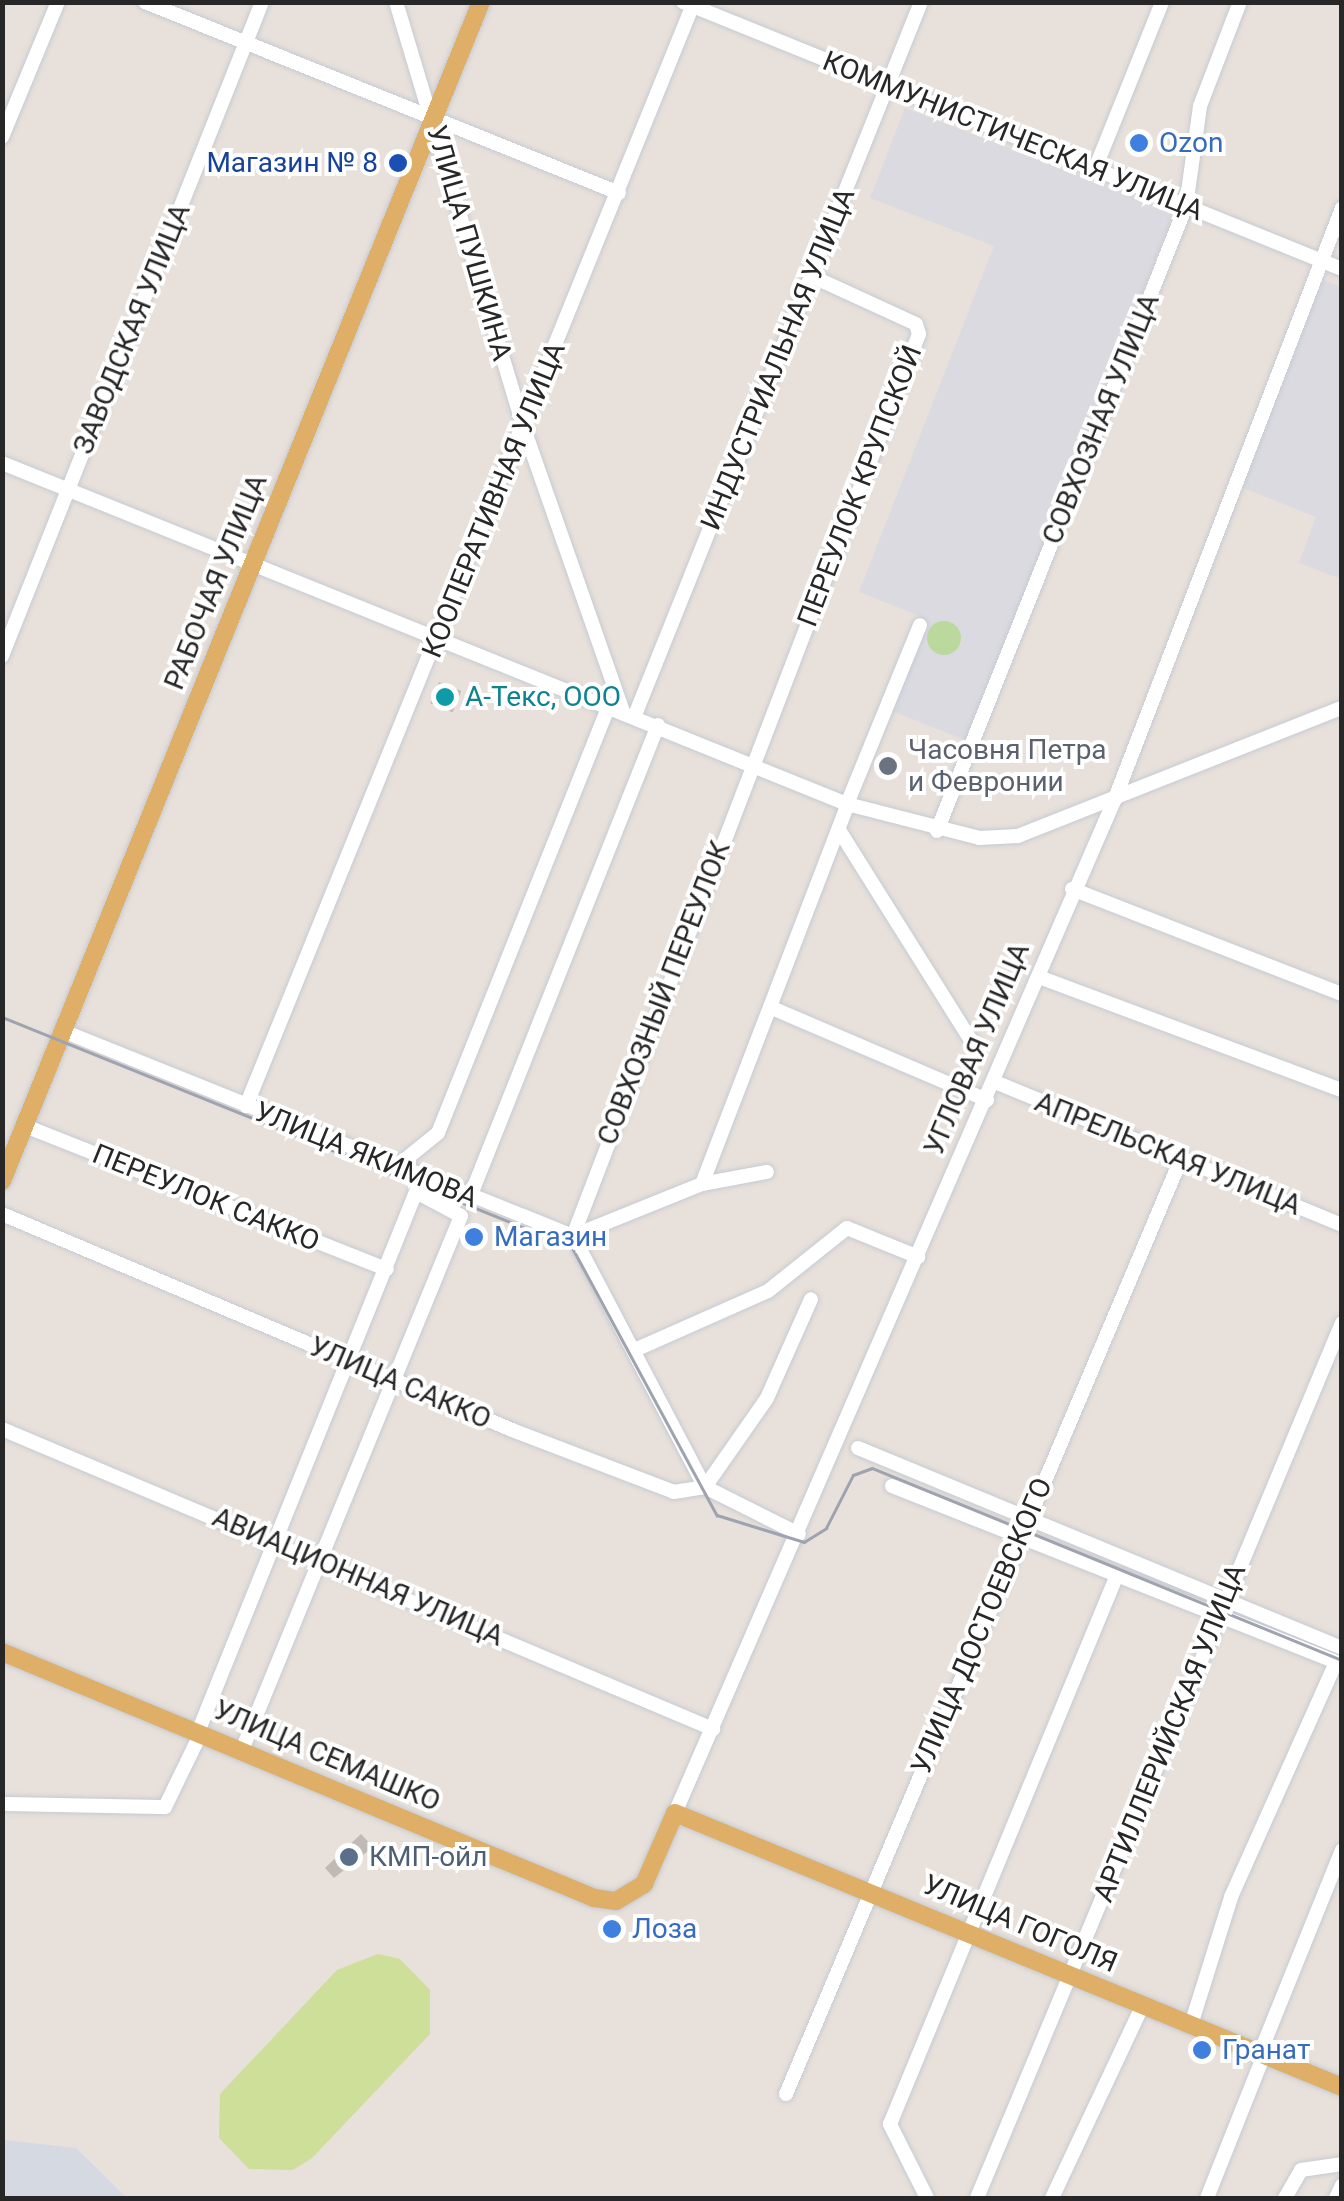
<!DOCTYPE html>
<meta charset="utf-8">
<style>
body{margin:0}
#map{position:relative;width:1344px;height:2201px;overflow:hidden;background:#e8e0da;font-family:Roboto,sans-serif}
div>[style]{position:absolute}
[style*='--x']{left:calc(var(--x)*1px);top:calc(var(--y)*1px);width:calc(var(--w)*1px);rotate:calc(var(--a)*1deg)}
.industrial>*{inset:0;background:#dbdae1}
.airport>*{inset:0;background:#d5d9e1}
.green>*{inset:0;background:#bbd99c}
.round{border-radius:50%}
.pitch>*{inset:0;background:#cddf99}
.building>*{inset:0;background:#c0bab7;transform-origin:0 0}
.roads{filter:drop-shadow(0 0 2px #c5cbd3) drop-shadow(0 0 2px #c5cbd3)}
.minor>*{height:14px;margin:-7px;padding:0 7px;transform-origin:7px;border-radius:7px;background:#fff}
.major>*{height:18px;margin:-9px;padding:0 9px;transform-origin:9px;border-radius:9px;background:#dfaf68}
.tram>*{height:2.5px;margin:-1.25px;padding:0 1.25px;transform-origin:1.25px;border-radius:1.25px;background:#9ea3af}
.dots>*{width:28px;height:28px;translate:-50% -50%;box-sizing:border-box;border:5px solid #fff;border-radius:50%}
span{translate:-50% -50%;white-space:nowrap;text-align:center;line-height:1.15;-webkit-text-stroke:8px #fff;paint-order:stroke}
.street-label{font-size:28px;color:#272727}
.shop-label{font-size:28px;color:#366cbe}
.left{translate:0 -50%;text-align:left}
.transit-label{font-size:28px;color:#164399}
.right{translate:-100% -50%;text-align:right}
.culture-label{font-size:28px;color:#0d838f}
.worship-label{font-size:28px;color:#5b616d}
.service-label{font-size:28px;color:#4e5e75}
.frame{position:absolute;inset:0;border:5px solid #272727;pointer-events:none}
</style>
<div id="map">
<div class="industrial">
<i style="clip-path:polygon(905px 108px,1174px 212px,968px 741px,884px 708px,920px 616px,859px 592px,994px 246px,870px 198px)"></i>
<i style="clip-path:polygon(1323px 280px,1341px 287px,1341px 579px,1299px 563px,1316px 517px,1241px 487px)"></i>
</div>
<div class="airport">
<i style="clip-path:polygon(3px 2140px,76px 2148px,127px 2198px,3px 2198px)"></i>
</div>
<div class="green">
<i class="round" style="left:927px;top:621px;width:34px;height:34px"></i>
</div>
<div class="pitch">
<i style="clip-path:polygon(378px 1954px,400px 1959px,430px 1990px,430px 2034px,312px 2158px,293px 2170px,249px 2169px,219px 2138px,220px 2094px,337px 1970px)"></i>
</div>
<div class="building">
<i style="left:439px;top:682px;width:24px;height:23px;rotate:22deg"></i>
<i style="clip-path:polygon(361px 1834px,373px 1847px,334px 1878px,325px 1868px)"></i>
</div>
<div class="roads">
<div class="minor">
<i style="--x:145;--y:2;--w:511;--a:21.95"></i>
<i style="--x:396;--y:2;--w:439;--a:73.3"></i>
<i style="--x:522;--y:423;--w:303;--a:70.7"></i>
<i style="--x:683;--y:2;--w:711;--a:22.06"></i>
<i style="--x:2;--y:137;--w:146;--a:-67.5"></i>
<i style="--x:1095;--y:169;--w:180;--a:-68.1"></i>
<i style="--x:2;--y:463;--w:911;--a:21.98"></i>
<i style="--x:847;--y:804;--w:136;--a:14.4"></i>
<i style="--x:979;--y:838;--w:39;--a:-3"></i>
<i style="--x:1018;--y:836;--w:348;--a:-21.6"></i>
<i style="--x:2;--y:656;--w:704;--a:-68.32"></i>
<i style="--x:635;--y:715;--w:768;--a:-68.14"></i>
<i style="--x:847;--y:804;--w:193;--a:-67.8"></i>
<i style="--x:839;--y:830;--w:256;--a:57.9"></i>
<i style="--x:937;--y:831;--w:673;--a:-68.28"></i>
<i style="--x:1186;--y:206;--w:101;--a:-82"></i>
<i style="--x:1200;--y:106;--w:111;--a:-69"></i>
<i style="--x:1072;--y:889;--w:290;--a:21.3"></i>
<i style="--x:1039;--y:977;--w:323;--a:20.5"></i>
<i style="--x:772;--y:1008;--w:234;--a:23.2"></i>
<i style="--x:63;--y:1031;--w:550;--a:21.9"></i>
<i style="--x:573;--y:1236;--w:284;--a:62.3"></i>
<i style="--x:995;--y:1082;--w:375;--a:22.4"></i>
<i style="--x:246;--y:1106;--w:1191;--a:-67.91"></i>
<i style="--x:25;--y:1126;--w:389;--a:21.6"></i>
<i style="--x:396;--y:1167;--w:54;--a:-39"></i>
<i style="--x:438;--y:1133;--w:461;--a:-68.2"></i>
<i style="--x:702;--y:1184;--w:66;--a:-10.5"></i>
<i style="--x:470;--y:1197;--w:508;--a:-68.28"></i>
<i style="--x:2;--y:1214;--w:554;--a:22.95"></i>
<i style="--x:512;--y:1430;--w:173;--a:20.9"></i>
<i style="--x:674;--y:1492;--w:31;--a:-9"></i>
<i style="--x:573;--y:1236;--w:966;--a:-69.01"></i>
<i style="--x:919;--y:334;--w:10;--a:-107"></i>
<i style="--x:916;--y:324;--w:115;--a:-155.4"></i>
<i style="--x:573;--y:1236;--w:139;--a:-22"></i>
<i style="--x:702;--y:1184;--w:408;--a:-69"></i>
<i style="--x:637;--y:1349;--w:143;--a:-23.9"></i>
<i style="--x:768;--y:1291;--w:101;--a:-38.6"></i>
<i style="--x:847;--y:1228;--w:77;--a:22.2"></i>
<i style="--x:2;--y:1429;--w:772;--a:22.88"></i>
<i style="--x:858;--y:1448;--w:524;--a:22.45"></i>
<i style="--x:892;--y:1486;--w:484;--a:21.6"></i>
<i style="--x:705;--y:1487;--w:108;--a:-55.1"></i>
<i style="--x:767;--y:1398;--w:108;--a:-66"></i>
<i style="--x:705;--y:1487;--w:105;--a:26.6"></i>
<i style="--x:198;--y:1732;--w:588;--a:-68.02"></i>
<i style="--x:242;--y:1750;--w:577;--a:-67.7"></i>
<i style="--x:461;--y:1216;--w:51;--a:-151.9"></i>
<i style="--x:2;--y:1804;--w:163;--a:1.1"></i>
<i style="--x:165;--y:1807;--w:82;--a:-64.1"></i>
<i style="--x:675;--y:1813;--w:1103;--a:-66.55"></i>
<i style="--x:1114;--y:801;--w:635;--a:-68.97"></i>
<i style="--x:1191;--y:2025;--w:134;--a:-72.6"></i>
<i style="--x:1231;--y:1897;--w:257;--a:-65.9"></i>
<i style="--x:1260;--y:2053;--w:219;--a:-68"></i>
<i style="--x:786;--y:2094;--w:1015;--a:-67.1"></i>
<i style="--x:927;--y:2198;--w:83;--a:-116.6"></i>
<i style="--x:890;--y:2124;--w:594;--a:-67.54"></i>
<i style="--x:977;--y:2198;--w:948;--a:-67.36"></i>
<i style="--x:1052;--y:2198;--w:213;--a:-64.8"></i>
<i style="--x:1207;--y:2198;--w:154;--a:-68.3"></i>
<i style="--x:1285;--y:2198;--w:32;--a:-60"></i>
<i style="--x:1301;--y:2170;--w:41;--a:-8.3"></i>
<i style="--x:1336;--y:2198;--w:14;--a:-65"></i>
</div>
<div class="major">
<i style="--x:2;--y:1181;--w:1273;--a:-67.89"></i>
<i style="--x:2;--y:1652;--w:641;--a:22.56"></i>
<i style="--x:594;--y:1898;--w:22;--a:8"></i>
<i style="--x:616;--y:1901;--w:33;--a:-31"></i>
<i style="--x:644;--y:1884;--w:77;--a:-66.4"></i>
<i style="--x:675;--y:1813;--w:721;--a:22.33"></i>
</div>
</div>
<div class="tram">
<i style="--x:2;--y:1017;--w:615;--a:21.97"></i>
<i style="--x:572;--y:1247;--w:305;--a:61.6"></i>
<i style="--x:717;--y:1515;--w:91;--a:17.2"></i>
<i style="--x:804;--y:1542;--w:26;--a:-32"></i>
<i style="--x:826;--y:1528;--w:59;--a:-63"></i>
<i style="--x:853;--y:1475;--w:20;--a:-20"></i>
<i style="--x:872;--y:1468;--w:508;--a:22.22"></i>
</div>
<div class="dots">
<i style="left:1139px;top:143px;background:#3f7fe0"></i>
<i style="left:398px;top:163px;background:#1a4fb4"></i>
<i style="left:445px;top:697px;background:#0f9aa8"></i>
<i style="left:888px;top:766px;background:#6b7280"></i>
<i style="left:474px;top:1237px;background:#3f7fe0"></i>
<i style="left:349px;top:1857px;background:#5c6f8a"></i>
<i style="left:612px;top:1929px;background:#3f7fe0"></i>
<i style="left:1202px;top:2050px;background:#3f7fe0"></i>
</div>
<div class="street-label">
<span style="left:1013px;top:136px;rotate:22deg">КОММУНИСТИЧЕСКАЯ УЛИЦА</span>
<span style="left:469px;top:243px;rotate:74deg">УЛИЦА ПУШКИНА</span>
<span style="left:132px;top:329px;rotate:-68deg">ЗАВОДСКАЯ УЛИЦА</span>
<span style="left:778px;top:359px;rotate:-68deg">ИНДУСТРИАЛЬНАЯ УЛИЦА</span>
<span style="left:1101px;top:419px;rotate:-68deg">СОВХОЗНАЯ УЛИЦА</span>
<span style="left:860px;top:486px;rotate:-69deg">ПЕРЕУЛОК КРУПСКОЙ</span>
<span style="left:494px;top:500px;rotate:-68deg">КООПЕРАТИВНАЯ УЛИЦА</span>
<span style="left:216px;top:582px;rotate:-68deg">РАБОЧАЯ УЛИЦА</span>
<span style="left:664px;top:993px;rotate:-69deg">СОВХОЗНЫЙ ПЕРЕУЛОК</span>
<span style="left:977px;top:1049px;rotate:-67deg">УГЛОВАЯ УЛИЦА</span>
<span style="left:1168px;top:1154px;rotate:22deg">АПРЕЛЬСКАЯ УЛИЦА</span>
<span style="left:366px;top:1155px;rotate:22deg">УЛИЦА ЯКИМОВА</span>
<span style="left:206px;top:1198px;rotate:22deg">ПЕРЕУЛОК САККО</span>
<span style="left:400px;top:1383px;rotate:23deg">УЛИЦА САККО</span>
<span style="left:358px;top:1577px;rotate:23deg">АВИАЦИОННАЯ УЛИЦА</span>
<span style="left:982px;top:1626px;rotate:-67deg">УЛИЦА ДОСТОЕВСКОГО</span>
<span style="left:1170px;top:1733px;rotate:-68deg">АРТИЛЛЕРИЙСКАЯ УЛИЦА</span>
<span style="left:327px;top:1756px;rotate:23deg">УЛИЦА СЕМАШКО</span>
<span style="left:1020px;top:1924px;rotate:23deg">УЛИЦА ГОГОЛЯ</span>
</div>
<div class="shop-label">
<span class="left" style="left:1159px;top:143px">Ozon</span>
<span class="left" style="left:494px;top:1237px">Магазин</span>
<span class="left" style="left:632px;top:1929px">Лоза</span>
<span class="left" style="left:1222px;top:2050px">Гранат</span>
</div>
<div class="transit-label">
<span class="right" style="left:378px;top:163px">Магазин № 8</span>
</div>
<div class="culture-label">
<span class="left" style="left:465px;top:697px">А-Текс, ООО</span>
</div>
<div class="worship-label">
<span class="left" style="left:908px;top:766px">Часовня Петра<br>и Февронии</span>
</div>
<div class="service-label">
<span class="left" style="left:369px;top:1857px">КМП-ойл</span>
</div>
<div class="frame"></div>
</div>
